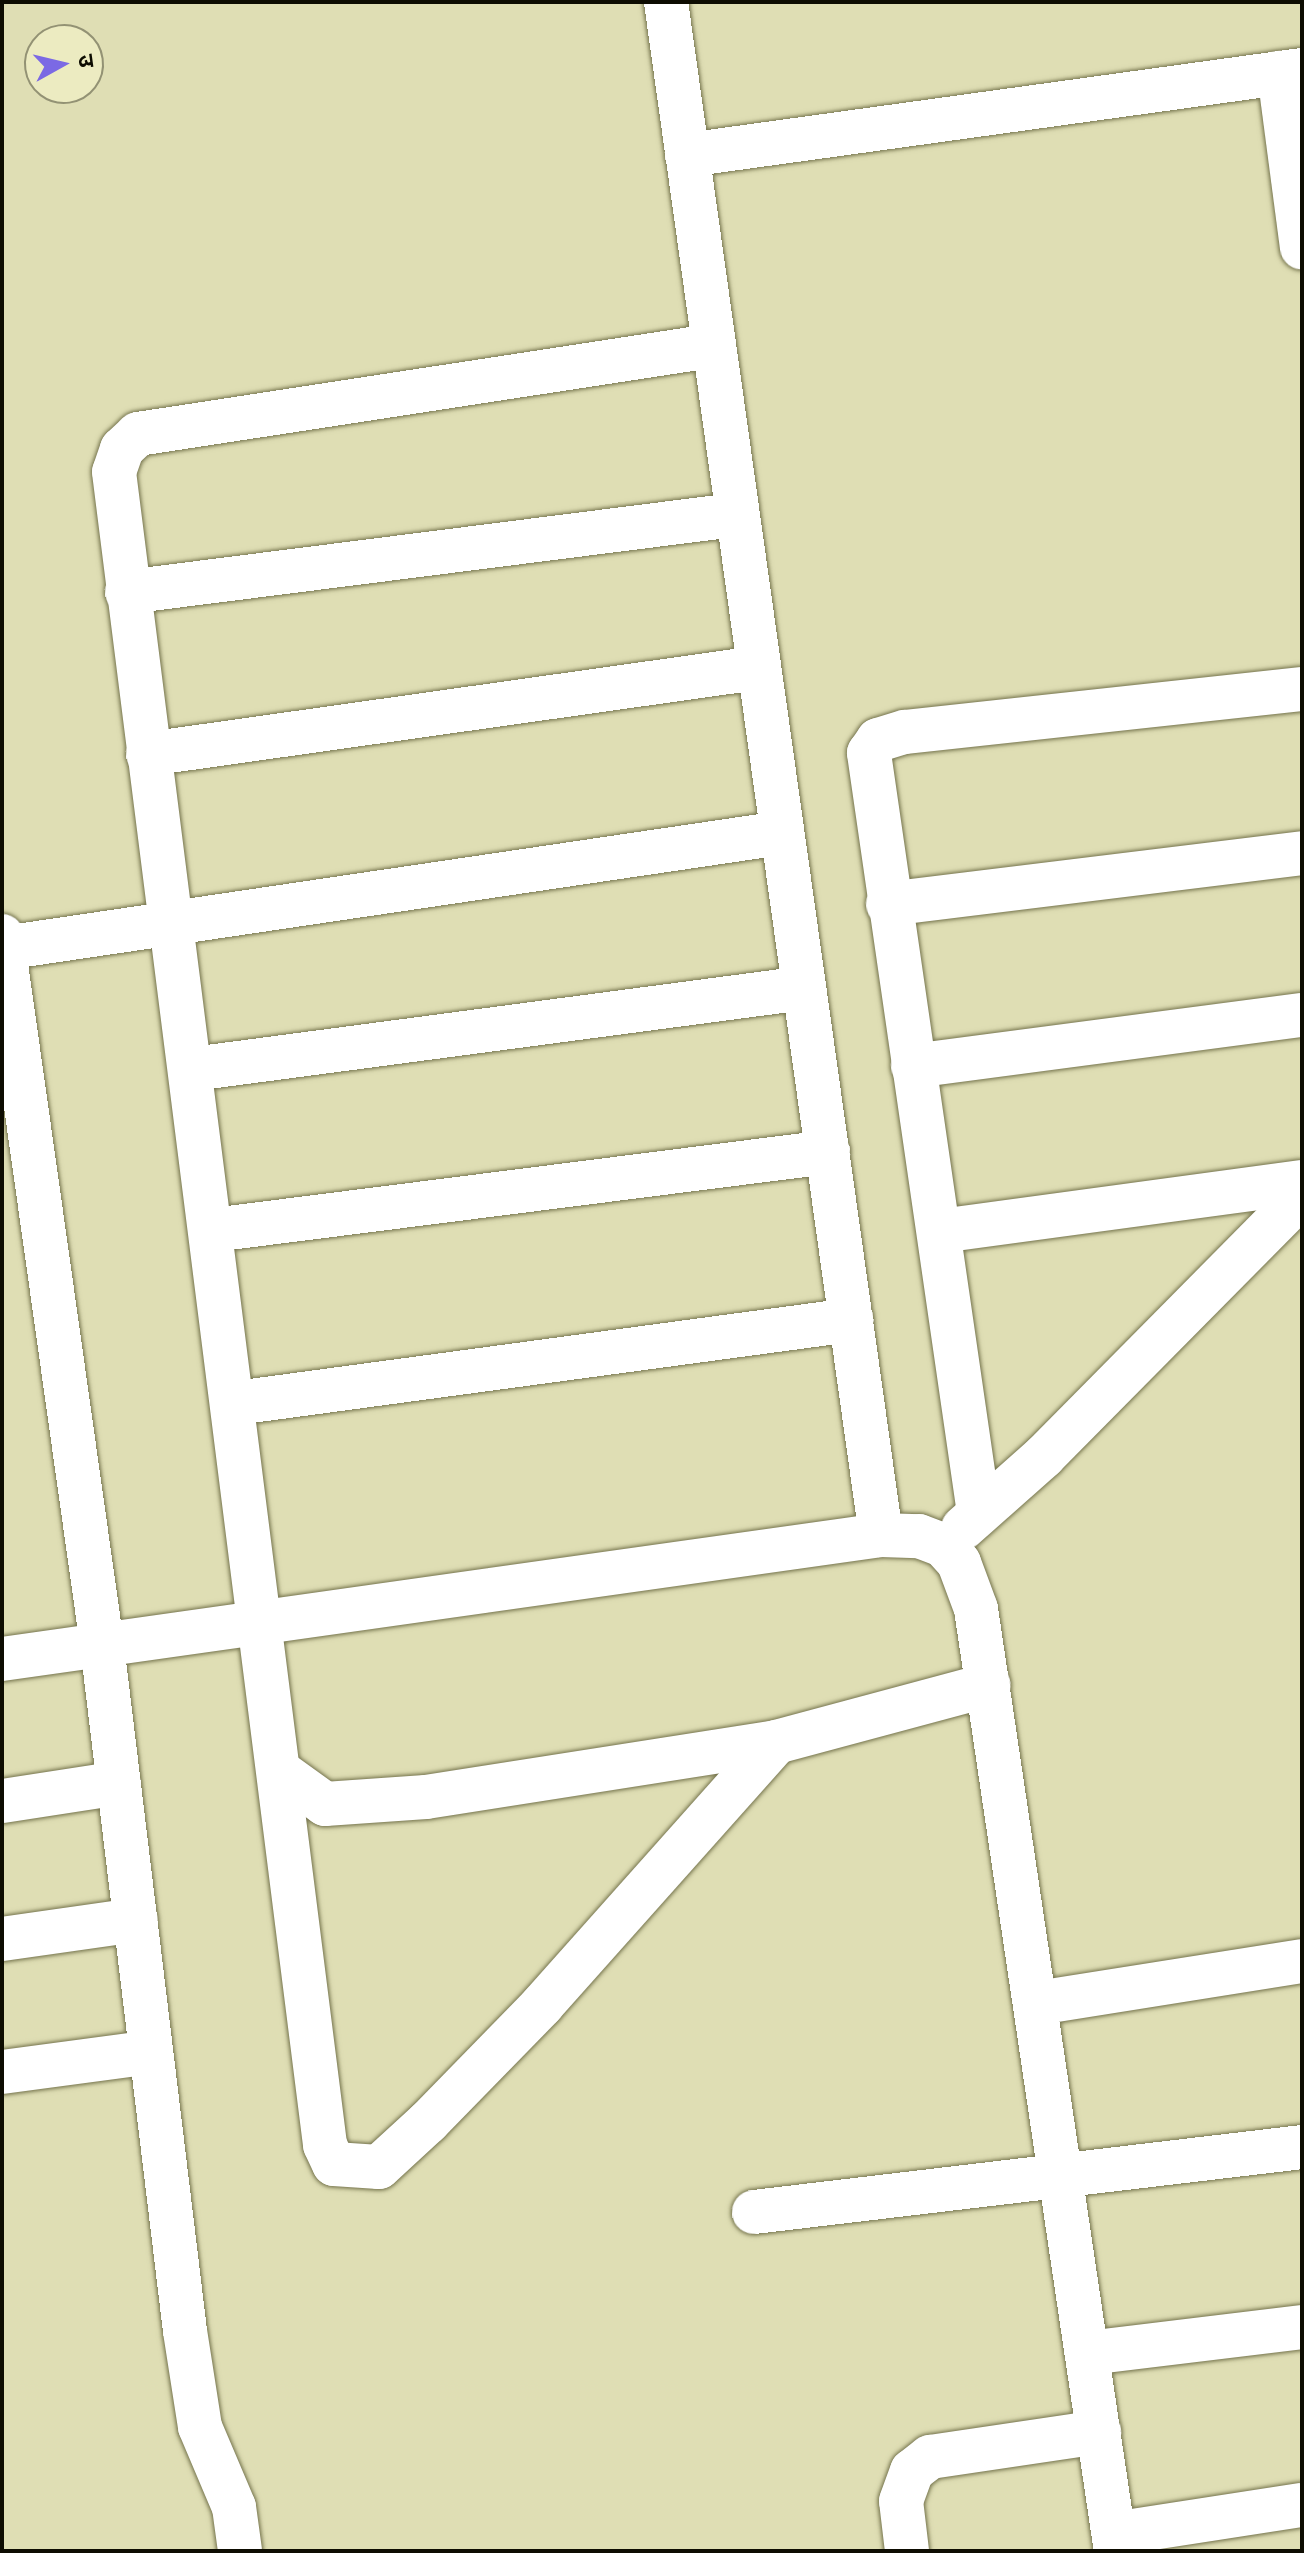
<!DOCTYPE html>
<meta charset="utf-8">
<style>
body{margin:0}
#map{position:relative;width:1304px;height:2553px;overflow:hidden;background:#dfdeb4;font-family:Cabin,"Noto Sans Devanagari",sans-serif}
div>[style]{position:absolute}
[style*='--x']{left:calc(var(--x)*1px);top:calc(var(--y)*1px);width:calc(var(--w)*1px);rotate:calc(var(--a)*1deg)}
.roads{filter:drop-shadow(0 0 2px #75744d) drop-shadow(0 0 2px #75744d)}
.minor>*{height:44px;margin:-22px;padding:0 22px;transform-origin:22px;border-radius:22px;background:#fff}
span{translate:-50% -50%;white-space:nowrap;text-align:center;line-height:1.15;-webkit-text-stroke:8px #ecebc1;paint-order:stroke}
.frame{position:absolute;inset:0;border:4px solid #0d0c01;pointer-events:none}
.north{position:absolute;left:24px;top:24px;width:80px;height:80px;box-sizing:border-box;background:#ecebc1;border:2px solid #939274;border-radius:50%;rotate:82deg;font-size:22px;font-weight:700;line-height:32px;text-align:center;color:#0d0c01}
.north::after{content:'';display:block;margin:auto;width:28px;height:36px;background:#7b69e4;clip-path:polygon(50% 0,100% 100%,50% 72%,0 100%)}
</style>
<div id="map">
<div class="roads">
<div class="minor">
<i style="--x:666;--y:2;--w:1548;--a:82.02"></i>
<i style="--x:1279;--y:73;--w:176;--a:82.5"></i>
<i style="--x:687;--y:155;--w:621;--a:-7.87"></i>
<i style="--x:711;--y:346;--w:580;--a:171.27"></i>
<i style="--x:138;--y:434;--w:22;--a:137"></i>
<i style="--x:122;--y:449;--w:24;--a:109"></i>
<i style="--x:114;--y:472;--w:1686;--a:82.81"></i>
<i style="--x:325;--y:2145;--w:21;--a:65"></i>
<i style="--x:334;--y:2164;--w:45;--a:3.8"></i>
<i style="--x:379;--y:2167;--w:67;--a:-42.6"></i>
<i style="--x:428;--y:2122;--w:163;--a:-45.7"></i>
<i style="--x:542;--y:2005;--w:352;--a:-48.3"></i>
<i style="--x:127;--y:592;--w:612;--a:-7.23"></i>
<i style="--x:148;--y:754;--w:615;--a:-8.04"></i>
<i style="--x:888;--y:904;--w:417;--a:-7"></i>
<i style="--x:2;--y:936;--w:716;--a:81.97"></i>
<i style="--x:102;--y:1645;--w:691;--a:83.1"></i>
<i style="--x:185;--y:2331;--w:97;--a:81.1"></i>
<i style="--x:200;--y:2427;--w:87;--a:67"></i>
<i style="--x:234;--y:2507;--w:44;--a:82.2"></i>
<i style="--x:4;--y:948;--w:785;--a:-8.42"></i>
<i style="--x:913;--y:1066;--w:392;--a:-7.5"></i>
<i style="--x:193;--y:1069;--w:616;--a:-7.55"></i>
<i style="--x:213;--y:1230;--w:620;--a:-7.23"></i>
<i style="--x:940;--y:1231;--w:365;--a:-7.7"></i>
<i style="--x:236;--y:1403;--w:621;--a:-7.69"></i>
<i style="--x:979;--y:1513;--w:768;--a:-98.24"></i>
<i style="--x:869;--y:753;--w:16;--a:-55"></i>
<i style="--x:878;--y:740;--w:28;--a:-17"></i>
<i style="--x:905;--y:732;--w:399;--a:-6.2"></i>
<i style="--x:963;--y:1528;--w:108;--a:-41.6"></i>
<i style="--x:1044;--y:1456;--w:367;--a:-45.3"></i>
<i style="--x:2;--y:1659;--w:888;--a:-8.03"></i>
<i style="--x:881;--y:1535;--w:38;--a:2"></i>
<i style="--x:919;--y:1536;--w:26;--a:21"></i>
<i style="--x:943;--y:1545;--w:24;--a:48"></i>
<i style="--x:959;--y:1563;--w:49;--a:69.7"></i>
<i style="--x:976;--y:1609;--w:952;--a:81.55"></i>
<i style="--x:282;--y:1773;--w:53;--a:35.8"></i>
<i style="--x:325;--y:1804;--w:101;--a:-4"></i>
<i style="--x:426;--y:1797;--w:354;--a:-8.9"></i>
<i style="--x:776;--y:1742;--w:220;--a:-15"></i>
<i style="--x:2;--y:1801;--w:118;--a:-8.7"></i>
<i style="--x:2;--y:1939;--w:135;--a:-8.1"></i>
<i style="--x:1037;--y:2003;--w:268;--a:-9"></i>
<i style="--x:2;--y:2072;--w:150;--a:-7.6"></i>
<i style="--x:754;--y:2212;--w:552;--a:-6.76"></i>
<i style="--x:1088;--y:2353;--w:216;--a:-6.9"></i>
<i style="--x:1114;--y:2534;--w:190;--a:-8.8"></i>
<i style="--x:907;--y:2551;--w:50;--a:-96.8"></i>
<i style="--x:901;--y:2501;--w:32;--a:-70"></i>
<i style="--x:912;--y:2471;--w:23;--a:-38"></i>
<i style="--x:930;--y:2457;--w:171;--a:-8.4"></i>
</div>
</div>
<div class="frame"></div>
<div class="north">उ</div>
</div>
